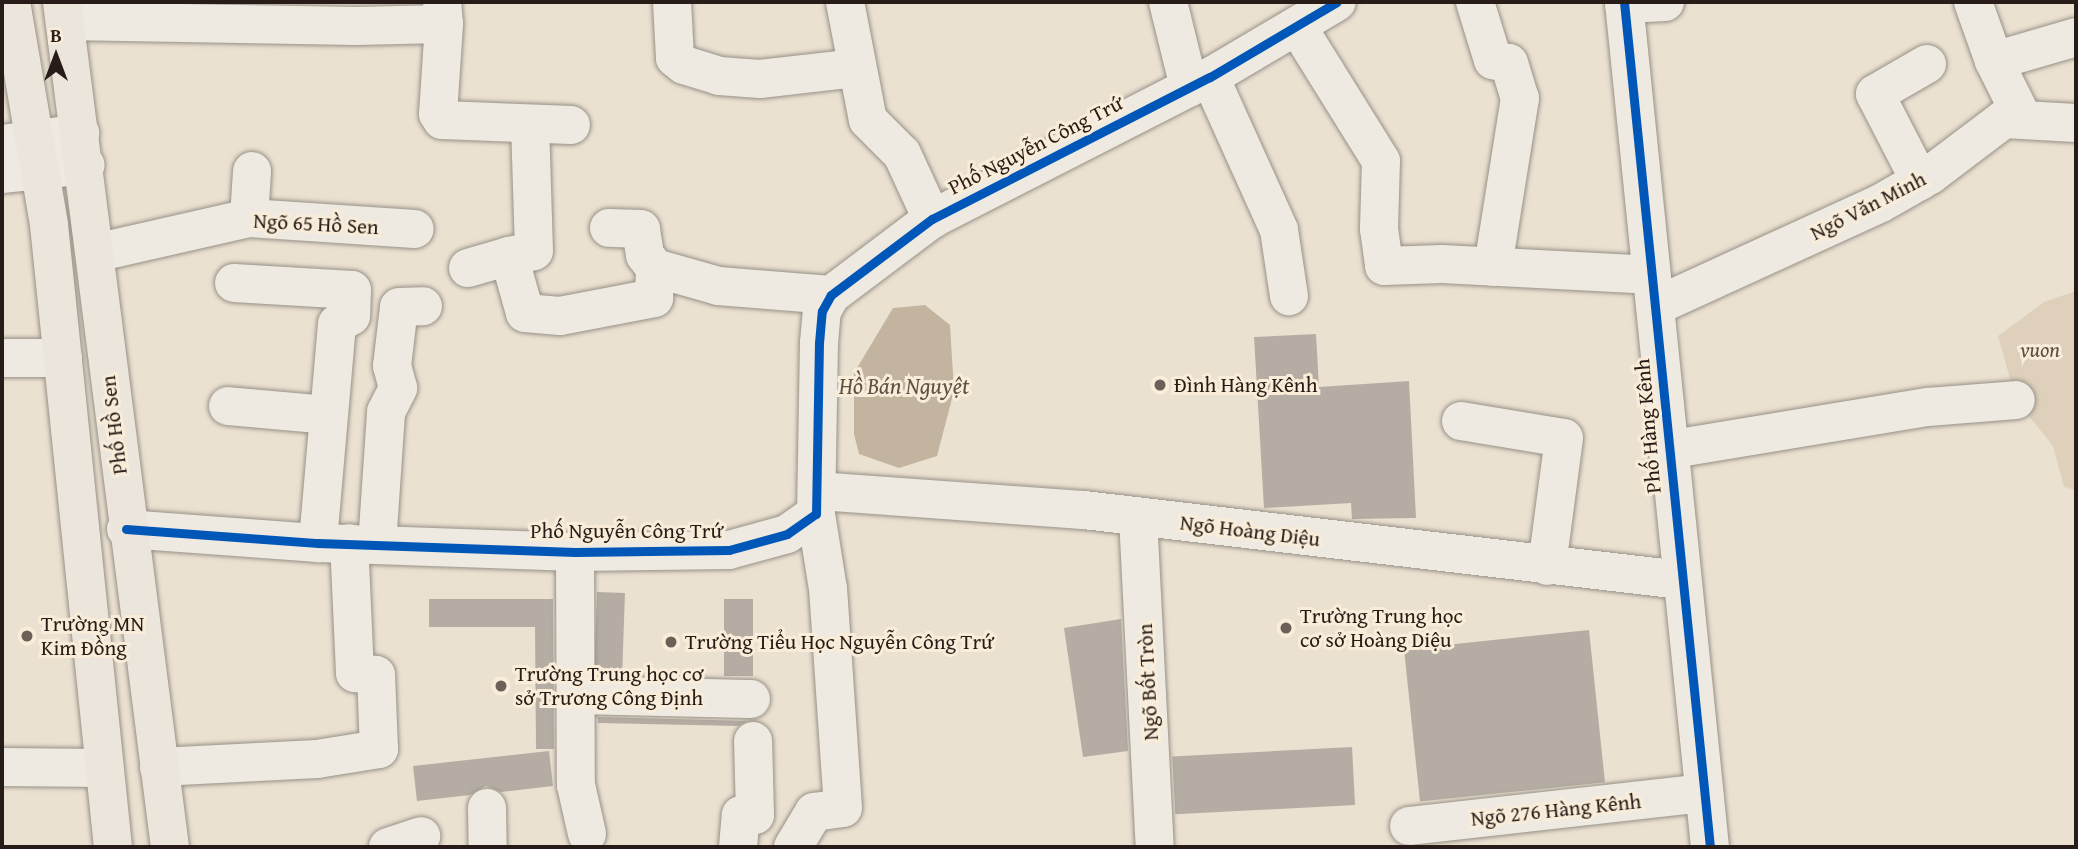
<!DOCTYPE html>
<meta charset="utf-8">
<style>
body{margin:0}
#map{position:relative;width:2078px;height:849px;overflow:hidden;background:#ebe1d1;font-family:"Gentium Book Plus",serif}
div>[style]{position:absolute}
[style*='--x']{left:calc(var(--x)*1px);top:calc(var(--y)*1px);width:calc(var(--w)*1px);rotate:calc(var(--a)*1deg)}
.green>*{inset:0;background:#ded0ba}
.water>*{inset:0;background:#c2b49f}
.building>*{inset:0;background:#b5ada3;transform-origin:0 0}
.roads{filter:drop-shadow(0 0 2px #979187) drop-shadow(0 0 2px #979187)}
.minor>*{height:38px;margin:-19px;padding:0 19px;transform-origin:19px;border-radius:19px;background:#eeeae1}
.major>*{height:38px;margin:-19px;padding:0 19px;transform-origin:19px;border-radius:19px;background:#ece5dc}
.cycleway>*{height:9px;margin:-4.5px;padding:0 4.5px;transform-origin:4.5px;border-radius:4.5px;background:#0057b8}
.dots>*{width:19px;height:19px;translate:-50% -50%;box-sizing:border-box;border:4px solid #f9edda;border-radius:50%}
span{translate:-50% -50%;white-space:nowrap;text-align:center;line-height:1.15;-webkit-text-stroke:6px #f9edda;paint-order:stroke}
.street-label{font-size:21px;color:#271c17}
.park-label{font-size:21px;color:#5b4e42;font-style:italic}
.poi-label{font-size:21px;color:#271c17}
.left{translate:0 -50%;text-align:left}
.water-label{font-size:23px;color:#5e5145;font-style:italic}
.frame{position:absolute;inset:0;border:4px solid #271c17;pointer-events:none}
.north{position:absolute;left:21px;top:21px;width:70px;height:70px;-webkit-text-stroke:5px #f9edda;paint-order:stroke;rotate:0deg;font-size:19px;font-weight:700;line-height:28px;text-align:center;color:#271c17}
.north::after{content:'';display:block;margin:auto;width:24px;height:32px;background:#271c17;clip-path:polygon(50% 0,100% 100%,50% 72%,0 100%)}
</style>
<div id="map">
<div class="green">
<i style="clip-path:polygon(2076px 291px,2076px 490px,2064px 487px,2053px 446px,2016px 400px,1998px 336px,2044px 302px)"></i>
</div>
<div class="water">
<i style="clip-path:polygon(925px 305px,950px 325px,954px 391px,937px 456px,899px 468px,859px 454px,854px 434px,854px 373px,893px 308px)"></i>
</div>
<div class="building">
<i style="clip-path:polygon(1316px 334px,1319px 387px,1409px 381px,1416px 518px,1352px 519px,1351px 503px,1264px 508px,1254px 337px)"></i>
<i style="left:597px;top:592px;width:28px;height:82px;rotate:2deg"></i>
<i style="clip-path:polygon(429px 599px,553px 599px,554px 749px,536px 749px,535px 627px,429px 627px)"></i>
<i style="left:724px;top:599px;width:29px;height:77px"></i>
<i style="clip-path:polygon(1121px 619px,1128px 751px,1083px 757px,1064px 628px)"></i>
<i style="left:1589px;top:630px;width:153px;height:186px;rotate:84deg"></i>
<i style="clip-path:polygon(598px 717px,747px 721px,738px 726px,598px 723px)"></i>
<i style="left:1352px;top:747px;width:58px;height:180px;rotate:87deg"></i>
<i style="clip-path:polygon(549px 751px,553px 786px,501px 792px,486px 786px,470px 795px,417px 801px,413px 766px)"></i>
</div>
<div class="roads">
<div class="minor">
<i style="--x:672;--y:2;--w:56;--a:86.9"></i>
<i style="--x:675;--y:58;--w:11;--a:38"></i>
<i style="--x:684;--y:65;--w:37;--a:17"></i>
<i style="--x:719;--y:76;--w:41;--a:4.2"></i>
<i style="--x:760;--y:79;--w:98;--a:-6.5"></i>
<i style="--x:845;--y:2;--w:120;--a:79"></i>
<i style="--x:868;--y:120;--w:48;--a:45"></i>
<i style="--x:902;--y:154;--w:72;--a:65.2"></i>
<i style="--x:1168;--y:2;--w:88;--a:76.1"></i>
<i style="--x:1475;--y:2;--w:61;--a:72.8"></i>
<i style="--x:1493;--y:60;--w:16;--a:11"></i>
<i style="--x:1509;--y:63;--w:37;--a:73"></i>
<i style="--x:1520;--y:98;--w:171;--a:99.1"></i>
<i style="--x:1624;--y:2;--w:849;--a:84.19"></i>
<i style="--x:1973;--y:2;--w:63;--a:70.4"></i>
<i style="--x:1994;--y:61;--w:65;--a:63.4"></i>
<i style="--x:1624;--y:4;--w:41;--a:-2.8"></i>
<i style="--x:66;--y:21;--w:290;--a:1"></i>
<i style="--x:356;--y:26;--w:88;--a:-1.3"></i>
<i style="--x:444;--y:24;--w:22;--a:-95"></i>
<i style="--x:444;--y:24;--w:90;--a:93.8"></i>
<i style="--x:438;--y:114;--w:7;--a:56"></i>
<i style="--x:442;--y:120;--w:129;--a:2.2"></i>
<i style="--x:1297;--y:26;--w:159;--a:58.1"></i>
<i style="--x:1381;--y:161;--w:68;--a:91.7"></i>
<i style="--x:1379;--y:229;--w:37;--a:82"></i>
<i style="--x:1384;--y:266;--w:58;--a:-2"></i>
<i style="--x:1442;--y:264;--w:207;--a:3"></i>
<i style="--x:1994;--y:61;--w:85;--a:-16.3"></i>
<i style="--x:1210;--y:77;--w:168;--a:65.7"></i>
<i style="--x:1279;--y:230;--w:67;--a:81.4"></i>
<i style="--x:2;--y:144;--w:79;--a:-8"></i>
<i style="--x:2;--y:174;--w:84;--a:-6.1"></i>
<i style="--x:1920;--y:181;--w:98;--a:-117.3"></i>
<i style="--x:1875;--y:94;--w:60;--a:-30"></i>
<i style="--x:249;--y:218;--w:47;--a:-86.3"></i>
<i style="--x:95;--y:253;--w:158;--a:-12.8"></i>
<i style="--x:249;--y:218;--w:166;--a:3.8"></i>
<i style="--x:509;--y:256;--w:25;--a:-11"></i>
<i style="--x:534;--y:251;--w:127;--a:-91.8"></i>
<i style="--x:468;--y:268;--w:43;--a:-16.3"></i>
<i style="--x:509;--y:256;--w:59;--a:74.3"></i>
<i style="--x:525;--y:313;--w:35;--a:5"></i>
<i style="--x:560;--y:316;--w:96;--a:-10.8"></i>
<i style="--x:654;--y:298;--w:30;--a:-88"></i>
<i style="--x:655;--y:268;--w:16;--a:-128"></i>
<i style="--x:645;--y:255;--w:26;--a:-99"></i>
<i style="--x:641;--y:229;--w:32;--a:-178"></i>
<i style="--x:655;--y:268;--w:66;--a:15.9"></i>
<i style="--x:718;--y:286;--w:113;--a:4.6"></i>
<i style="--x:234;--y:283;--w:118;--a:3.4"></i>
<i style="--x:352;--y:290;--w:26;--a:92"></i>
<i style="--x:351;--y:316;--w:16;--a:150"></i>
<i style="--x:337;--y:324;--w:220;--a:95"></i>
<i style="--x:1656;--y:306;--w:247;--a:-24.6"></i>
<i style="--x:1881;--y:203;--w:56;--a:-29.7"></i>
<i style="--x:1930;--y:175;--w:93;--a:-37.1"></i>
<i style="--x:2004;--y:119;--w:72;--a:3.2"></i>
<i style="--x:2;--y:358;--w:61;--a:0"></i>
<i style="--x:228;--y:406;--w:100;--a:5.1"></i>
<i style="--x:1461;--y:421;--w:104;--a:9.4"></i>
<i style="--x:1564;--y:438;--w:129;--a:97.6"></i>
<i style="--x:1667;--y:450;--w:265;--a:-9.4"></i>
<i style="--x:1928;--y:407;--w:88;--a:-4.5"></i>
<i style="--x:818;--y:491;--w:267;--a:4.1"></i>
<i style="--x:1084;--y:510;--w:601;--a:6.69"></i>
<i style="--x:1138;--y:517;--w:330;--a:87.1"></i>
<i style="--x:126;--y:529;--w:193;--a:4.2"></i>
<i style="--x:318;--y:543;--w:257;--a:2"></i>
<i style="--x:575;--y:552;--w:154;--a:-0.7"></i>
<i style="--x:729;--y:550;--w:60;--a:-15.4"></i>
<i style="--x:787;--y:534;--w:35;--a:-35"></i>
<i style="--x:816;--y:514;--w:171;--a:-89"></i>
<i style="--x:819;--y:343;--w:32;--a:-85"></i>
<i style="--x:822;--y:311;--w:18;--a:-61"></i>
<i style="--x:831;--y:295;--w:126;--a:-37"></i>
<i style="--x:932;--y:219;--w:312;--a:-27.1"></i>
<i style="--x:1210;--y:77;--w:147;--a:-30.6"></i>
<i style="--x:377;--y:545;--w:133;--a:-86.1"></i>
<i style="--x:386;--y:412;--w:27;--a:-63"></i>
<i style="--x:398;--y:388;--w:23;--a:-105"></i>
<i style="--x:392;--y:366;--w:59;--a:-83.2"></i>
<i style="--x:399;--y:307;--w:24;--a:-2"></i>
<i style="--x:575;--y:552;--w:233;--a:89.8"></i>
<i style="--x:576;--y:785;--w:50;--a:77.3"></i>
<i style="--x:576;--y:695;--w:175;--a:1.3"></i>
<i style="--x:2;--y:767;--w:101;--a:0.6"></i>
<i style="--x:159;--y:767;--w:158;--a:-2.9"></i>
<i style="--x:317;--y:759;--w:63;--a:-9.2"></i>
<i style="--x:379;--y:749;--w:74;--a:-92.3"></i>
<i style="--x:376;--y:675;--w:21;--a:-175"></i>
<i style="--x:355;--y:673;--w:130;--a:-92.6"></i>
<i style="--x:487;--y:808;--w:39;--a:89"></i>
<i style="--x:1409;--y:826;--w:297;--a:-6.4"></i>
<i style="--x:388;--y:847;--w:35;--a:-18"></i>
<i style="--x:738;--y:847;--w:32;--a:-85"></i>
<i style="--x:741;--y:815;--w:14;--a:0"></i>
<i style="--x:755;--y:815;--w:74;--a:-91.5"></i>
<i style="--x:793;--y:847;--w:41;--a:-59"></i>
<i style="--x:814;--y:812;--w:29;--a:-8"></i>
<i style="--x:843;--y:808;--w:220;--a:-93.9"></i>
<i style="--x:828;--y:589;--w:76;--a:-99.1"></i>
</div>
<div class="major">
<i style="--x:11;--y:2;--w:226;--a:80.3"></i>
<i style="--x:49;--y:225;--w:625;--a:84.13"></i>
<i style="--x:62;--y:2;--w:852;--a:82.72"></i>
</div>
</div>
<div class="cycleway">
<i style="--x:1624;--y:2;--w:849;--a:84.19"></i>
<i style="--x:126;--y:529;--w:193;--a:4.2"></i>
<i style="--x:318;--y:543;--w:257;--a:2"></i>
<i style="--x:575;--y:552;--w:154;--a:-0.7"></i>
<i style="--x:729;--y:550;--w:60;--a:-15.4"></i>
<i style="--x:787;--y:534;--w:35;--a:-35"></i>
<i style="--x:816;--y:514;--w:171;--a:-89"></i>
<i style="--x:819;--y:343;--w:32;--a:-85"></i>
<i style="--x:822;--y:311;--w:18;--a:-61"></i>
<i style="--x:831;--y:295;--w:126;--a:-37"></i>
<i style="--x:932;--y:219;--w:312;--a:-27.1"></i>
<i style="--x:1210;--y:77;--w:147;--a:-30.6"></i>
</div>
<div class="dots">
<i style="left:1160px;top:385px;background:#6c6158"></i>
<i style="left:1286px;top:628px;background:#6c6158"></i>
<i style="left:27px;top:636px;background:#6c6158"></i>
<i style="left:671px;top:642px;background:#6c6158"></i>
<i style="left:501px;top:686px;background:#6c6158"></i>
</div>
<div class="street-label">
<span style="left:1036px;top:145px;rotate:-27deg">Phố Nguyễn Công Trứ</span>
<span style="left:1868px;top:206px;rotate:-27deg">Ngõ Văn Minh</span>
<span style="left:316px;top:224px;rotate:3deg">Ngõ 65 Hồ Sen</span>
<span style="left:114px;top:425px;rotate:-97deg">Phố Hồ Sen</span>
<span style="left:1648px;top:426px;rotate:-95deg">Phố Hàng Kênh</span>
<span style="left:627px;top:531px">Phố Nguyễn Công Trứ</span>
<span style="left:1250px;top:531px;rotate:7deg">Ngõ Hoàng Diệu</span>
<span style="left:1148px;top:682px;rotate:-93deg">Ngõ Bốt Tròn</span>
<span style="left:1556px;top:810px;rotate:-6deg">Ngõ 276 Hàng Kênh</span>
</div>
<div class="park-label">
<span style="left:2040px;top:350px">vuon</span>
</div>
<div class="poi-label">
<span class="left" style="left:1174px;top:385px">Đình Hàng Kênh</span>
<span class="left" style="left:1300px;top:628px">Trường Trung học<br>cơ sở Hoàng Diệu</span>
<span class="left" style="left:41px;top:636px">Trường MN<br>Kim Đồng</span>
<span class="left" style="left:685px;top:642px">Trường Tiểu Học Nguyễn Công Trứ</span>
<span class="left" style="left:515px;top:686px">Trường Trung học cơ<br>sở Trương Công Định</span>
</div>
<div class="water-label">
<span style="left:904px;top:386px">Hồ Bán Nguyệt</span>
</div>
<div class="frame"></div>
<div class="north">B</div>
</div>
